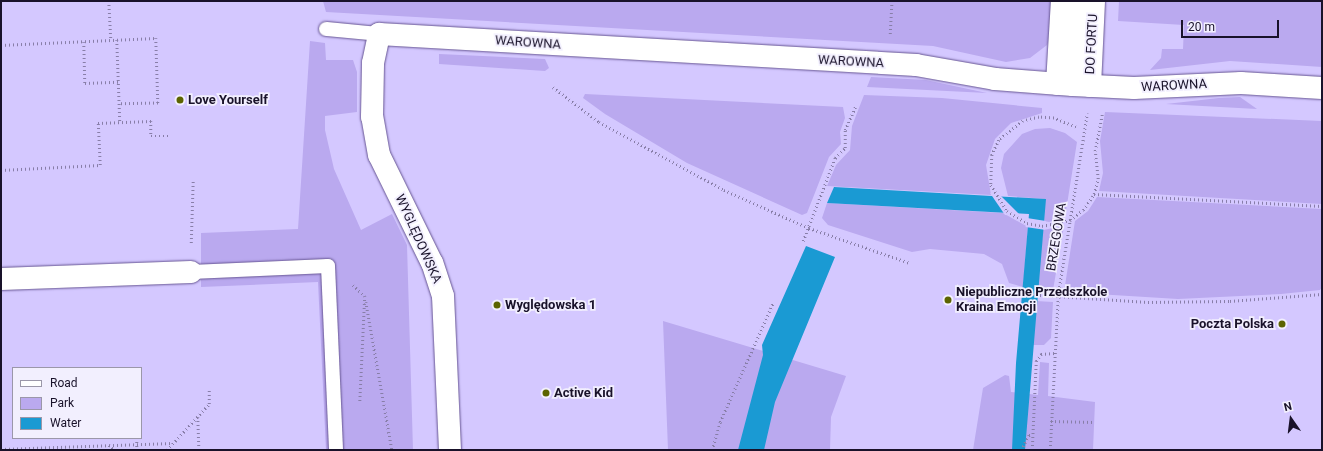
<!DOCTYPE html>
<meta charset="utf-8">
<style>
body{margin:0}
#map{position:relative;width:1323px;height:451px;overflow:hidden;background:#d4c8ff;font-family:Roboto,sans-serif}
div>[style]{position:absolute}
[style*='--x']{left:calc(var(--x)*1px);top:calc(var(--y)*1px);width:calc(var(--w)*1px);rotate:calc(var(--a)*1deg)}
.green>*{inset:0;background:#baa9ef}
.water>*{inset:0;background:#1a9ad3}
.pier>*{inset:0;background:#d4c8ff;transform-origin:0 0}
.path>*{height:2.5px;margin-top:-1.25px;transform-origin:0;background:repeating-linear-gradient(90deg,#887ea8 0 1px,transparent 0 4px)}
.roads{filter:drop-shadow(0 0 1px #675693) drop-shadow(0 0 1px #675693)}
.service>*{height:14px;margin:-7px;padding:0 7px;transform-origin:7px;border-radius:7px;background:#fff}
.minor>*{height:22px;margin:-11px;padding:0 11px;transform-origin:11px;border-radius:11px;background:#fff}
.dots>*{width:11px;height:11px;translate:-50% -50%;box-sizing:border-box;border:2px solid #f2effe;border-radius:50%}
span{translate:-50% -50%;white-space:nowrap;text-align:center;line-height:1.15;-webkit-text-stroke:3.5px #f2effe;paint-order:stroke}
.street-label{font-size:13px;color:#19122a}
.poi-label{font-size:13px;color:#19122a;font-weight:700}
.left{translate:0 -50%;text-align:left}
.right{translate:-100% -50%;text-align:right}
.frame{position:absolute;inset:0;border:2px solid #19122a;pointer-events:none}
.legend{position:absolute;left:12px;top:367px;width:130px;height:72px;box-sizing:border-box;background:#f2effe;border:1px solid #9b97a9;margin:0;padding:5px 7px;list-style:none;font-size:12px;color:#19122a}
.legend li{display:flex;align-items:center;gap:8px;height:20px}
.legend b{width:20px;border:1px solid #9b97a9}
.north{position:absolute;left:1271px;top:399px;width:40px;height:40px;-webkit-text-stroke:3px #f2effe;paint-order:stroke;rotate:346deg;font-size:11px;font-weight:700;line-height:16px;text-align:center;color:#19122a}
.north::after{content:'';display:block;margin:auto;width:14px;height:18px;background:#19122a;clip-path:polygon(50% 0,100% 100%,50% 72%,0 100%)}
.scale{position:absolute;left:1181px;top:20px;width:98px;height:18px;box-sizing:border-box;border:2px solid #19122a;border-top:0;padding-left:5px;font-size:12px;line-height:14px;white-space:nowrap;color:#19122a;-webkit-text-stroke:3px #f2effe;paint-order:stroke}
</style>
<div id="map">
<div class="green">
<i style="clip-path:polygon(323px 1px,1051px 1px,1052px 34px,1047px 45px,1030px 58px,1006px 62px,933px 46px,326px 12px)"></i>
<i style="clip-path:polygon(1119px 1px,1322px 1px,1322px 67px,1230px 61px,1150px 70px,1161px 58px,1162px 49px,1183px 49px,1184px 25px,1118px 21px)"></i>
<i style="clip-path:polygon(310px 41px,325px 43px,326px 60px,353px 60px,357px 72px,357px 112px,325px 116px,325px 130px,334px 169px,361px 230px,392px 214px,407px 245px,413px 450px,326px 450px,318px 282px,201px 287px,201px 233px,298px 229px)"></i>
<i style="clip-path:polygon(439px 54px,545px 59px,549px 68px,545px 71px,439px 64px)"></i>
<i style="clip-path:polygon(871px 77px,926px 80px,987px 93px,867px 87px)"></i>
<i style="clip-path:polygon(585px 94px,843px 107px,845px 118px,840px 132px,841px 144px,829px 157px,807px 213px,802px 215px,687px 163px,605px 114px,583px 98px)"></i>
<i style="clip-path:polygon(864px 95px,942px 98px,1042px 108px,1042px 113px,1011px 123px,995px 139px,986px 165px,991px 195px,827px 186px,836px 165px,850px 150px,852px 126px)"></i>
<i style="clip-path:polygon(1240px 97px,1257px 109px,1166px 104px,1219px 98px)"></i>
<i style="clip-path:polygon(1105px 112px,1322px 121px,1322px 204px,1099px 191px,1103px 173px,1100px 141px)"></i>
<i style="clip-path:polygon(1050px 128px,1065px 133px,1077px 142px,1065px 217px,1049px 222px,1044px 221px,1045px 199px,1008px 196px,1001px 168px,1004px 154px,1022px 134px,1035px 129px)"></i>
<i style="clip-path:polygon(1097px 197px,1322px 209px,1322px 287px,1320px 290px,1281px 294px,1178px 299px,1064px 292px,1075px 221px,1088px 211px)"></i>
<i style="clip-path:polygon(827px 203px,1003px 213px,1028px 227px,1023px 287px,1009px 283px,1002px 264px,984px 254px,930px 249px,912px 252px,828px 225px,822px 218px)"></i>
<i style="clip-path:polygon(1064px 226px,1053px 290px,1037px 289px,1043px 230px)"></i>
<i style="clip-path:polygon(1036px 301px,1053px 302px,1051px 338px,1044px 345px,1032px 345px)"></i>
<i style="clip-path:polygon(663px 321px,846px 376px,831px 417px,830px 450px,668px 450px)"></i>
<i style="clip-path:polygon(1040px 362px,1049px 363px,1048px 396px,1095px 402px,1093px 450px,973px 450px,983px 388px,1005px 375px,1009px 376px,1011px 392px,1038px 395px)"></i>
</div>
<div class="water">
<i style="clip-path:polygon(834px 187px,1046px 199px,1025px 450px,1012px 450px,1016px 363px,1029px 214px,827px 203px)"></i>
<i style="clip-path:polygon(806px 246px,835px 257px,775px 402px,764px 450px,738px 450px,763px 355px,762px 345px)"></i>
</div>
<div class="pier">
<i style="clip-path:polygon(990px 193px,999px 194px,1021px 216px,1005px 215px)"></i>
<i style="left:1027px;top:218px;width:19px;height:9px;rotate:9deg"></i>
</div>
<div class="path">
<i style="--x:109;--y:1;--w:39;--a:87"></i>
<i style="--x:890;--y:34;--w:33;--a:-87"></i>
<i style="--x:117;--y:40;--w:82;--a:87.9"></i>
<i style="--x:84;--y:42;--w:41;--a:88.6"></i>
<i style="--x:85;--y:83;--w:33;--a:-2"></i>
<i style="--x:1;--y:45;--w:155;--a:-2.6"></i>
<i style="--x:156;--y:38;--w:65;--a:88.2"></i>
<i style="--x:158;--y:103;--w:39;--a:179"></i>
<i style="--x:553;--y:87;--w:58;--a:37.3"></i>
<i style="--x:599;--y:122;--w:142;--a:28.5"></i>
<i style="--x:724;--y:190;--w:93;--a:24.1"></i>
<i style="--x:809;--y:228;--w:107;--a:19.1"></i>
<i style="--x:1076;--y:127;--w:24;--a:-158"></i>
<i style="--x:1054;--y:118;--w:15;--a:-176"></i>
<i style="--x:1039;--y:117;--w:16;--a:166"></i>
<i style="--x:1023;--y:121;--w:31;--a:142"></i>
<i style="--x:999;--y:140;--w:17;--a:115"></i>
<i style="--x:992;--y:155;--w:30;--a:92"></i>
<i style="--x:991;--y:185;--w:31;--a:58"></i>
<i style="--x:1007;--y:211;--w:23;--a:31"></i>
<i style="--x:1027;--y:223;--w:15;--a:11"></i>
<i style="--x:1042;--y:226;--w:29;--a:-12"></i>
<i style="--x:1070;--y:220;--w:16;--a:-38"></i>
<i style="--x:1083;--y:210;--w:19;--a:-55"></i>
<i style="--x:1094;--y:194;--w:16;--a:-75"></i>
<i style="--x:1098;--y:179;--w:28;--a:-96"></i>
<i style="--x:1095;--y:151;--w:37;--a:-79"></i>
<i style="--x:1;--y:170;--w:99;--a:-2.9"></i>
<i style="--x:100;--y:165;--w:42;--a:-92.7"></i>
<i style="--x:98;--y:123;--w:53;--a:-2.2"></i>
<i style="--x:151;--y:121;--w:15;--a:90"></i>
<i style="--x:151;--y:136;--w:18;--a:0"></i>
<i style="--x:1094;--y:194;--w:228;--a:3"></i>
<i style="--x:803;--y:241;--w:89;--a:-68.9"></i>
<i style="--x:835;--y:158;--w:14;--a:-45"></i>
<i style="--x:845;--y:148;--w:18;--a:-90"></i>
<i style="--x:845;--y:130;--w:27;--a:-66"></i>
<i style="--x:191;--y:243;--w:62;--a:-88.2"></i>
<i style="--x:353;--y:285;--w:16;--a:43"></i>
<i style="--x:365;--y:296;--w:106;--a:92.7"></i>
<i style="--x:998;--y:288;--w:43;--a:9.5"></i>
<i style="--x:1040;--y:295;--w:108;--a:3.7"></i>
<i style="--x:1148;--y:302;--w:82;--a:-0.7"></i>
<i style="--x:1230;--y:301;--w:92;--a:-4.4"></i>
<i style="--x:366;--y:302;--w:150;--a:80"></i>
<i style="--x:198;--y:417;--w:33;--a:88"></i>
<i style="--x:1051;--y:421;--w:43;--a:1.3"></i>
<i style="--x:137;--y:438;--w:12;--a:90"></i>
<i style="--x:109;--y:445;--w:7;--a:45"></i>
<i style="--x:1;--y:449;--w:172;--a:-2"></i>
<i style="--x:167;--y:450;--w:62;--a:-47.6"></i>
<i style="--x:209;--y:404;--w:14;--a:-90"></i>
<i style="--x:712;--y:450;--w:29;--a:-74"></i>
<i style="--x:720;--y:422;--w:130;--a:-66"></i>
<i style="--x:1021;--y:450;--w:17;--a:-62"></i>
<i style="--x:1029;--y:435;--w:4;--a:0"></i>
<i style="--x:1032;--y:450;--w:89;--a:-87.4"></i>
<i style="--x:1036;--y:361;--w:9;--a:-54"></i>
<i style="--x:1041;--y:354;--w:14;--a:-4"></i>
<i style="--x:1050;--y:450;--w:155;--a:-87"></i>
<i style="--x:1058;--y:295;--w:184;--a:-80.9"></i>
</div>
<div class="roads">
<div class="service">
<i style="--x:326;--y:29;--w:53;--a:5.4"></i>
<i style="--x:191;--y:272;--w:137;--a:-2.5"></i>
<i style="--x:328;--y:266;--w:184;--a:87.5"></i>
</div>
<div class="minor">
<i style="--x:1057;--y:84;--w:83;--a:-86.6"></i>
<i style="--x:1073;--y:85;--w:84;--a:-86.6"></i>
<i style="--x:1090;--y:86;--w:85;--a:-87.3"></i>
<i style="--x:1;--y:279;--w:190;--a:-2.1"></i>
<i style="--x:450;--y:450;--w:154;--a:-92.6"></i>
<i style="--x:443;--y:296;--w:35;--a:-108"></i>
<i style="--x:432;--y:263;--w:120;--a:-116.1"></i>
<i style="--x:379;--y:155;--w:39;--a:-100"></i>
<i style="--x:372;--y:117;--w:54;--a:-88.9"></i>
<i style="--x:373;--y:63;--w:30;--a:-78"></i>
<i style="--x:379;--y:34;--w:538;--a:3.3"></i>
<i style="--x:916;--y:65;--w:80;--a:10"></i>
<i style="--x:995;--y:79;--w:78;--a:4.4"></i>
<i style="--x:1073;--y:85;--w:61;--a:2.8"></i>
<i style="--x:1134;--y:88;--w:107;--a:-2.7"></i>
<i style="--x:1241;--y:83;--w:81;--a:3.5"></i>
</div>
</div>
<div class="dots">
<i style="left:180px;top:100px;background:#5c6401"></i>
<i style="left:948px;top:300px;background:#5c6401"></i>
<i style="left:497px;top:305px;background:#5c6401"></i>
<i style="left:1282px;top:324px;background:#5c6401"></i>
<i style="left:546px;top:393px;background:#5c6401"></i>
</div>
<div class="street-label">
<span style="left:528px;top:43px;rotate:4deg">WAROWNA</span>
<span style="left:1092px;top:44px;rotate:-87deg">DO FORTU</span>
<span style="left:851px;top:62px;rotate:3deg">WAROWNA</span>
<span style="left:1174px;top:86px;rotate:-3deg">WAROWNA</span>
<span style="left:1057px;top:237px;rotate:-81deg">BRZEGOWA</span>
<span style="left:418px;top:239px;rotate:66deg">WYGLĘDOWSKA</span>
</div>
<div class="poi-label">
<span class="left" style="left:188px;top:100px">Love Yourself</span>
<span class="left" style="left:956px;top:300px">Niepubliczne Przedszkole<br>Kraina Emocji</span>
<span class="left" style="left:505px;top:305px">Wyględowska 1</span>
<span class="right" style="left:1274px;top:324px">Poczta Polska</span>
<span class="left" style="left:554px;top:393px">Active Kid</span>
</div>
<div class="frame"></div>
<ul class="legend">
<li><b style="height:5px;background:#fff"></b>Road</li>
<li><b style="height:11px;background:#baa9ef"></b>Park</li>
<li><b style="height:11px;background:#1a9ad3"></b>Water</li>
</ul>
<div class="north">N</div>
<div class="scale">20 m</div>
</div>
